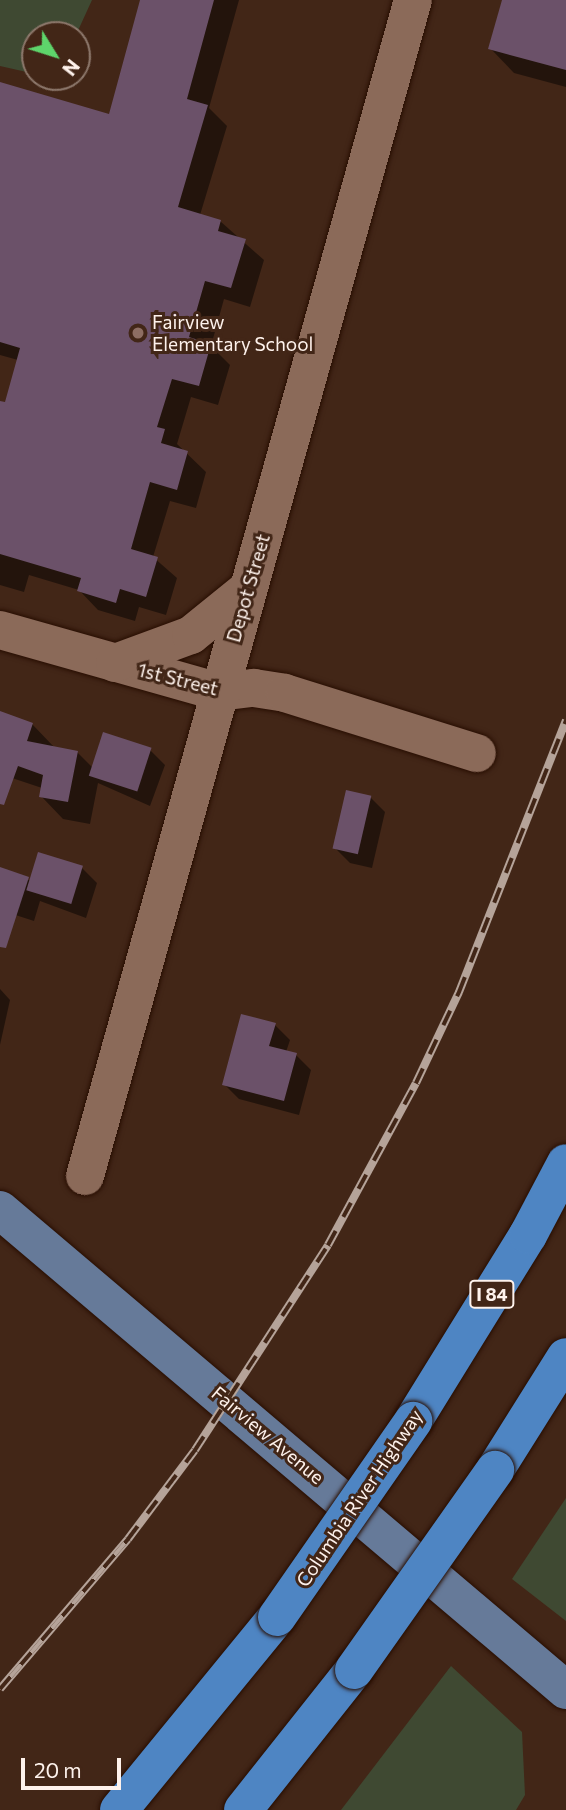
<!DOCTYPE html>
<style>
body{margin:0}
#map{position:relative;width:566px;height:1810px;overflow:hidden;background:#422617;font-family:Commissioner,sans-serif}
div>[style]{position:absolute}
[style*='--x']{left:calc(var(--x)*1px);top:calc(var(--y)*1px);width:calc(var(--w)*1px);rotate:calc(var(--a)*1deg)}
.green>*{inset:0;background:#3f4932}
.shadow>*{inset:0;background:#0007}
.building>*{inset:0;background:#6b5169;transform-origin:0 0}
.roads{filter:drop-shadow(0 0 2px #280e02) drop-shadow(0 0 2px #280e02)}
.minor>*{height:38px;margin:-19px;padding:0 19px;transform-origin:19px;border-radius:19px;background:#8b6a59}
.major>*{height:38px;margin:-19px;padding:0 19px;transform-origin:19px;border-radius:19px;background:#667a99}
.highway>*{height:38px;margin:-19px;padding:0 19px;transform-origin:19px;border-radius:19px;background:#4e85c3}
.rail>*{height:8px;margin-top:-4px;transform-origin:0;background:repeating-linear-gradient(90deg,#422617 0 16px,#b5a399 0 32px);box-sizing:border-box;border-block:2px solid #b5a399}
.bridges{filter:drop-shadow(0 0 2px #280e02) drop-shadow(0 0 2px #280e02)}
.highway-bridge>*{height:38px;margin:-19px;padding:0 19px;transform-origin:19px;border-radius:19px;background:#4e85c3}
.dots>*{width:19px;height:19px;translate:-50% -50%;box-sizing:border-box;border:4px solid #422617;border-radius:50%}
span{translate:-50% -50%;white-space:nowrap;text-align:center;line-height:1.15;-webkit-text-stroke:6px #422617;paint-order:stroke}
.shield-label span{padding:2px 5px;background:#422617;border:2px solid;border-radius:5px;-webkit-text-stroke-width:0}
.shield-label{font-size:18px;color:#fef2ec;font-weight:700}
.poi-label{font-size:19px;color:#fef2ec}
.left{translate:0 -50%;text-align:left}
.street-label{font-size:19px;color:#fef2ec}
.north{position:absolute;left:21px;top:21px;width:70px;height:70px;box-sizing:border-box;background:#422617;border:2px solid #8d786c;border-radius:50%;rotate:128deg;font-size:19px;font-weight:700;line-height:28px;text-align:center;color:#fef2ec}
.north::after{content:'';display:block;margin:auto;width:24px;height:32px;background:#5ed56b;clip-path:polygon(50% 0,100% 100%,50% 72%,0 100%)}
.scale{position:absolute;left:21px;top:1758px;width:100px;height:32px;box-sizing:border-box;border:4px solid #fef2ec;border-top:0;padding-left:9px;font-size:21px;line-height:24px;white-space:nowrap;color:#fef2ec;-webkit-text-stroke:5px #422617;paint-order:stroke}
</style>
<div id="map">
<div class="green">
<i style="clip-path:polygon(0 0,92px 0,76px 35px,35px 35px,35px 71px,31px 73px,0 66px)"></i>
<i style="clip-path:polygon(566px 1498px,566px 1621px,512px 1579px)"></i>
<i style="clip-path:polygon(451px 1666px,522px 1732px,525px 1795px,516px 1810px,341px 1810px)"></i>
</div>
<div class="shadow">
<i style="clip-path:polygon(142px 0,239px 0,209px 108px,227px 126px,200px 215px,220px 221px,264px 260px,250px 307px,224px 299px,211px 346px,230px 365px,218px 405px,191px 397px,177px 444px,206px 472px,196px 508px,170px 501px,153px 557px,177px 578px,166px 615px,139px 607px,135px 621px,98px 610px,79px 590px,29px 575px,24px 592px,0 585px,0 403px,6px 405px,18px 360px,0 355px,0 83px,111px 116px)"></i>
<i style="clip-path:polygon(503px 0,566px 0,566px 87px,514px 73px,490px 48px)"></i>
<i style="clip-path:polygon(0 713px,32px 724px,54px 747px,77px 752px,92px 767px,150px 750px,165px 765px,150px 806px,98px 783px,90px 824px,63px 819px,41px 796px,42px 788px,0 774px)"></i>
<i style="clip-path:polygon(370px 797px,385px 812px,372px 868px,350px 863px,335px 848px)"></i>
<i style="clip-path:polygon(82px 868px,97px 883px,86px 918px,40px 901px,34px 921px,0 910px,0 869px,31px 881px)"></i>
<i style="clip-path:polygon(0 989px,10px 1000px,0 1045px)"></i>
<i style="clip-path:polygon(275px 1025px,290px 1040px,286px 1052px,296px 1055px,311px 1070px,299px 1115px,239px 1099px,224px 1084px)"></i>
</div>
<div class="building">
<i style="clip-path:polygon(140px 0,214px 0,187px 99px,208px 105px,178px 207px,221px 220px,218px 231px,246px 239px,231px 288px,205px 281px,189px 337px,211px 344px,199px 386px,172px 379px,157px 427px,165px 429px,161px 443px,188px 451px,177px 490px,150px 482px,131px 549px,158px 557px,146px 597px,120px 589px,116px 603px,77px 591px,81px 578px,0 554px,0 401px,5px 402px,20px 348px,0 342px,0 82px,109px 114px)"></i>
<i style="clip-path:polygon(502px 0,566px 0,566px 70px,488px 49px)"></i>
<i style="clip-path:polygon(0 711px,33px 723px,27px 741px,78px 751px,68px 802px,39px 797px,43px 775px,18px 766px,4px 805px,0 804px)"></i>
<i style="left:103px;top:732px;width:51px;height:46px;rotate:18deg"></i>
<i style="left:346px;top:790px;width:26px;height:60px;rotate:13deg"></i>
<i style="left:38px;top:852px;width:47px;height:40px;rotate:17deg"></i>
<i style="clip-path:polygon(0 867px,29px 877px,6px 948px,0 947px)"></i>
<i style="clip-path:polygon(241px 1014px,276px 1023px,269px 1046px,297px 1053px,284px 1101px,222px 1085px)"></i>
</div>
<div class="roads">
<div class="minor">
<i style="--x:0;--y:630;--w:228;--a:15.8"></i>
<i style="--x:219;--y:692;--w:35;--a:-7"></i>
<i style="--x:254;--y:688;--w:31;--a:9"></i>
<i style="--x:285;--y:693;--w:201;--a:17.4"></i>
<i style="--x:115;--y:663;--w:81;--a:-20.2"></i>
<i style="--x:191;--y:635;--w:73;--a:-38.9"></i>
<i style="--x:85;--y:1176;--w:1221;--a:-74.42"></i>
</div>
<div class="major">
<i style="--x:0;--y:1210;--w:742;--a:40.3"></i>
</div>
<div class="highway">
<i style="--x:413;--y:1421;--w:219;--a:-58.3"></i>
<i style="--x:528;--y:1235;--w:81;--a:-62.2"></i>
<i style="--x:495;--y:1470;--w:133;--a:-57.9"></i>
<i style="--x:119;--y:1810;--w:249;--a:-50.7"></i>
<i style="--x:243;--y:1810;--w:179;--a:-51.6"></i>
</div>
</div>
<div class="rail">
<i style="--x:0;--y:1689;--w:197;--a:-49.5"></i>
<i style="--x:128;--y:1539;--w:111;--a:-53"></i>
<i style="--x:195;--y:1450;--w:244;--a:-57"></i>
<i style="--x:328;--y:1245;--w:184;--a:-61.5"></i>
<i style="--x:416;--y:1083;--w:101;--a:-64.7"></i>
<i style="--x:459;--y:992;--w:292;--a:-68.5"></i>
</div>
<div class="bridges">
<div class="highway-bridge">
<i style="--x:277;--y:1617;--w:239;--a:-55.2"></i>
<i style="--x:354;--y:1670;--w:245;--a:-54.8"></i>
</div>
</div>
<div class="dots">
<i style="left:138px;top:333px;background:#8d6e63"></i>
</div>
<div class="shield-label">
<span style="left:492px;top:1294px">I 84</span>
</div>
<div class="poi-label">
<span class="left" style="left:152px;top:333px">Fairview<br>Elementary School</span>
</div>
<div class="street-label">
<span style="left:248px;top:588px;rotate:-74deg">Depot Street</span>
<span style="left:178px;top:679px;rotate:14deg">1st Street</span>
<span style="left:268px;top:1435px;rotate:40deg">Fairview Avenue</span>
<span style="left:359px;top:1498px;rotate:-56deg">Columbia River Highway</span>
</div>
<div class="north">N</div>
<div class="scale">20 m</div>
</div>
